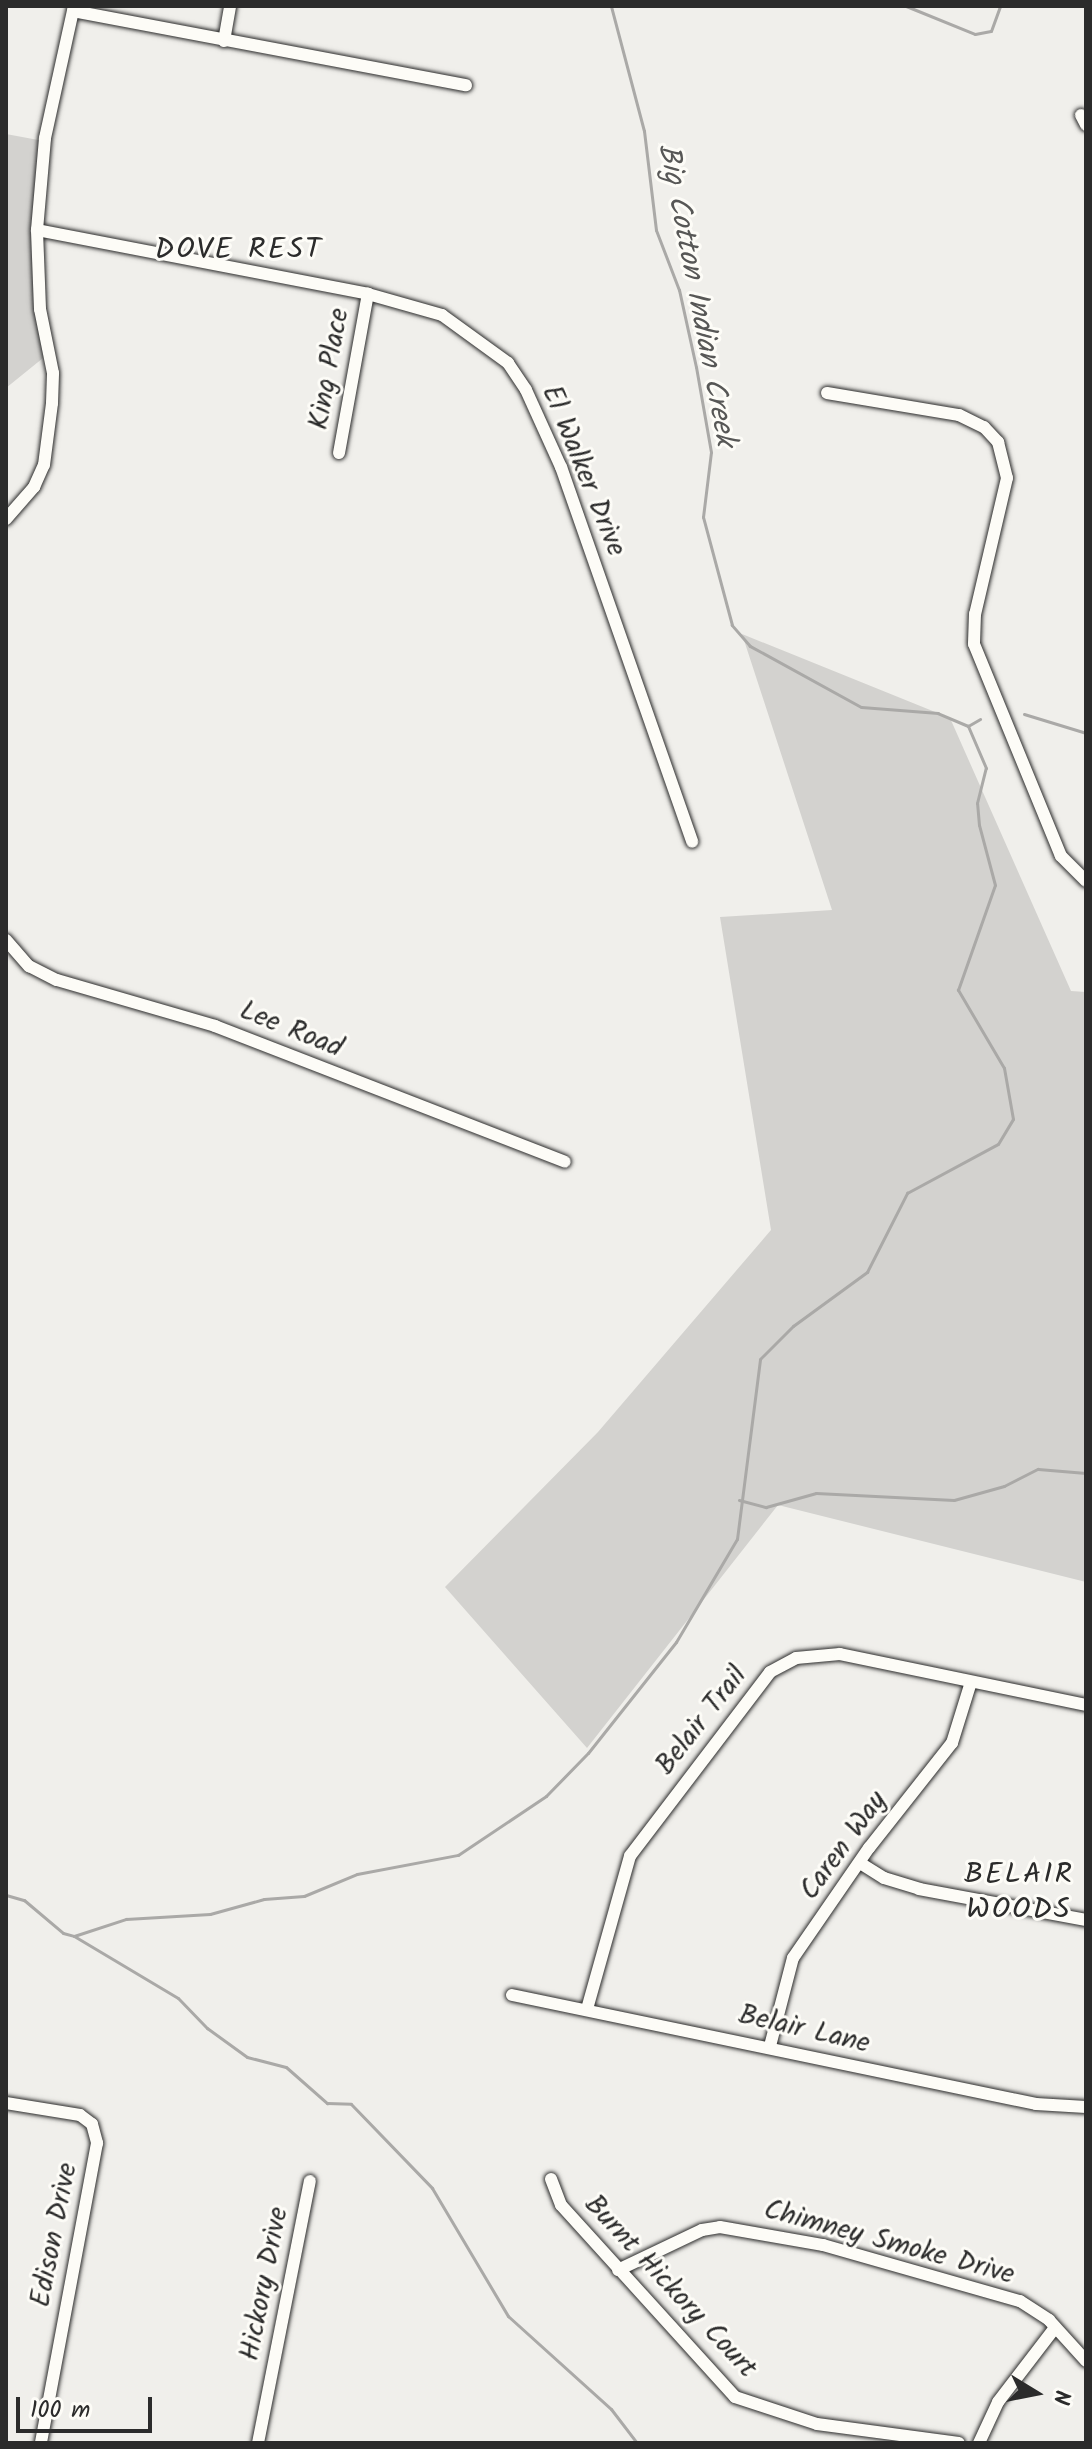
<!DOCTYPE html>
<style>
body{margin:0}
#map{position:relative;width:1092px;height:2449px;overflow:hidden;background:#f0efeb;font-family:Kalam,sans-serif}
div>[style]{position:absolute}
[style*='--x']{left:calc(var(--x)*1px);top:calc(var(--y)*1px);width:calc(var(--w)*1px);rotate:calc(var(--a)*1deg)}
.green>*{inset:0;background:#d3d2cf}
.stream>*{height:3px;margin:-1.5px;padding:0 1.5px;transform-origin:1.5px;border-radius:1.5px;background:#aaa9a7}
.roads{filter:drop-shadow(0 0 2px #2b2b2b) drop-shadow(0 0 2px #2b2b2b)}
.minor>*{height:12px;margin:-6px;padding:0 6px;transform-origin:6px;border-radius:6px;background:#fdfcf7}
span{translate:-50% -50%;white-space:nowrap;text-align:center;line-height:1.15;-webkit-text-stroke:6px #fdfcf7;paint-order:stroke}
.street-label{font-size:28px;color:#2b2b2b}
.neighbourhood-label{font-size:30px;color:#2b2b2b;letter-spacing:2px}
.water-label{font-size:30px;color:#575756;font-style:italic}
.frame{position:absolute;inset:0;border:8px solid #2b2b2b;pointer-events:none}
.north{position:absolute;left:996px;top:2353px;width:80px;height:80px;-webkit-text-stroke:6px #fdfcf7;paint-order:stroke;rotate:100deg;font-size:22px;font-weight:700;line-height:32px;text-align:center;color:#2b2b2b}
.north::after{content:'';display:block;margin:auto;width:28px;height:36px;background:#2b2b2b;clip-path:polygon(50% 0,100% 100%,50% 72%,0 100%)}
.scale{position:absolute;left:16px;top:2397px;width:136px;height:36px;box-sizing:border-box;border:4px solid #2b2b2b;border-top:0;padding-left:10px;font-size:24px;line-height:28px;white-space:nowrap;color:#2b2b2b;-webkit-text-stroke:6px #fdfcf7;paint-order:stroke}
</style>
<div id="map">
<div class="green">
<i style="clip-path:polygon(6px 134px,49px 142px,37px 279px,48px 354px,6px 388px)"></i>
<i style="clip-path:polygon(742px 634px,950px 718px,1071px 991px,1086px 992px,1086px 1582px,778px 1505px,587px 1748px,445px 1587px,598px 1432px,771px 1230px,720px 917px,832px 910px)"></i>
</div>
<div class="stream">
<i style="--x:906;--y:6;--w:74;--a:22.1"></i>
<i style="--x:975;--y:34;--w:16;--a:-11"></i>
<i style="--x:991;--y:31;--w:27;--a:-70"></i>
<i style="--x:1024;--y:714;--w:65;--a:17"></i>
<i style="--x:968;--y:726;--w:14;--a:-30"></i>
<i style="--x:739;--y:1500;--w:28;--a:15"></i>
<i style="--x:766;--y:1507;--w:52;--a:-15.6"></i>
<i style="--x:816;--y:1493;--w:138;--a:2.9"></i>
<i style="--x:954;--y:1500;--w:52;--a:-15.6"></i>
<i style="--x:1004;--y:1486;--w:38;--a:-27"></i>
<i style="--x:1038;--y:1469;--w:48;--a:4.8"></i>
<i style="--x:6;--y:1895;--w:19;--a:16"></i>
<i style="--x:24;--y:1900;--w:51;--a:40.2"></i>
<i style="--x:63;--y:1933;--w:11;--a:15"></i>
<i style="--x:74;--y:1936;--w:55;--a:-18.1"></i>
<i style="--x:126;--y:1919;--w:84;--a:-3.4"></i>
<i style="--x:210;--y:1914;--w:56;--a:-15.5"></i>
<i style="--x:264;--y:1899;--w:40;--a:-4.3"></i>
<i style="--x:304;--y:1896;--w:57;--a:-22.5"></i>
<i style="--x:357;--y:1874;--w:103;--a:-10.7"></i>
<i style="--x:458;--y:1855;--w:106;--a:-33.8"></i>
<i style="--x:546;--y:1796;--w:60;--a:-45.7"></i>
<i style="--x:588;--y:1753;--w:142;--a:-51.6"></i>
<i style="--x:676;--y:1642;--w:120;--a:-59.4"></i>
<i style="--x:737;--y:1539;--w:181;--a:-82.7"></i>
<i style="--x:760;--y:1359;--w:47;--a:-45"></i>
<i style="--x:793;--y:1326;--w:92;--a:-36.1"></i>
<i style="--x:867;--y:1272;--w:89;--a:-63.1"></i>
<i style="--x:907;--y:1193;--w:103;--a:-28.3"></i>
<i style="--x:998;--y:1144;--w:29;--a:-59"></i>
<i style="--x:1013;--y:1119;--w:52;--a:-100"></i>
<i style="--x:1004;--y:1068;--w:91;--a:-120.5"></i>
<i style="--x:958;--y:990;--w:111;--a:-70.6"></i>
<i style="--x:995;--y:885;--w:62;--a:-104.9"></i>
<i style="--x:979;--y:825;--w:22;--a:-95"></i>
<i style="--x:977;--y:803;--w:36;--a:-76"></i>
<i style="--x:986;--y:768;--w:46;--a:-113.2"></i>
<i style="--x:968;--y:726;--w:33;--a:-157"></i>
<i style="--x:938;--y:713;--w:77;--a:-175.5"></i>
<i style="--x:861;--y:707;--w:127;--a:-151.2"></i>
<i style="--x:750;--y:646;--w:28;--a:-131"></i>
<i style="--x:732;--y:625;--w:112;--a:-105"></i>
<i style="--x:703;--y:517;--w:65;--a:-83"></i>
<i style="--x:711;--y:452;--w:86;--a:-100"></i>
<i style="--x:696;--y:367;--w:79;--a:-102.4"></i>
<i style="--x:679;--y:290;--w:64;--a:-111"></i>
<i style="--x:656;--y:230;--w:100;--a:-96.9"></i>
<i style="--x:644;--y:131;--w:129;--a:-104.8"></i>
<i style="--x:74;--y:1936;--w:121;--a:30.8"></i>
<i style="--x:178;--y:1998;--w:42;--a:46"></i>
<i style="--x:207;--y:2028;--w:49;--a:35.9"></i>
<i style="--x:247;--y:2057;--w:40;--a:14.4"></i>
<i style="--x:286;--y:2067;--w:55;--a:41.3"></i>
<i style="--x:327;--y:2103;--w:24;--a:2"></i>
<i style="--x:351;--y:2104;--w:117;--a:46"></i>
<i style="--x:432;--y:2188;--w:149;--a:59.3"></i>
<i style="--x:508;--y:2316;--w:139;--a:42.1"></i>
<i style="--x:611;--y:2409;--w:43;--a:52.6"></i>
</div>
<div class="roads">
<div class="minor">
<i style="--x:73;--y:11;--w:400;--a:10.7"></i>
<i style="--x:224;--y:41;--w:36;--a:-80"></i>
<i style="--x:1081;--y:115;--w:11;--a:63"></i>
<i style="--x:37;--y:230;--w:337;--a:10.9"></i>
<i style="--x:368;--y:294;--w:77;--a:15.8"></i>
<i style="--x:442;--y:315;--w:82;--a:36"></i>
<i style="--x:508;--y:363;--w:32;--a:56"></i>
<i style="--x:526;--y:390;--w:85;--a:65.6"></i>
<i style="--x:561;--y:467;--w:397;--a:70.7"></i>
<i style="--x:827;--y:393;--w:134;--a:9.5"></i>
<i style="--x:959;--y:415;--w:28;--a:26"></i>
<i style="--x:984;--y:427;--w:21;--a:47"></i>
<i style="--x:998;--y:442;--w:37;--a:76"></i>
<i style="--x:1007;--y:478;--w:140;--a:103.2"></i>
<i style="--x:975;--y:614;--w:30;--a:92"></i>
<i style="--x:974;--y:644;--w:229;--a:67.7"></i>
<i style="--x:1061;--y:856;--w:35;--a:45"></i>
<i style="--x:339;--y:453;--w:162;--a:-79.7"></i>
<i style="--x:6;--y:519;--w:43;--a:-48.8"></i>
<i style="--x:34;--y:487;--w:24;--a:-66"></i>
<i style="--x:44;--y:465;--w:63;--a:-82.6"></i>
<i style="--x:52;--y:403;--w:30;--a:-88"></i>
<i style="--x:53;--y:373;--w:65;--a:-101.5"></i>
<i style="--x:40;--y:309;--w:79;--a:-92.2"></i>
<i style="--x:37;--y:230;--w:92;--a:-85"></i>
<i style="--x:45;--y:138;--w:135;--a:-77.6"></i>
<i style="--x:6;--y:940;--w:35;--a:49"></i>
<i style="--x:29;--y:966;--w:31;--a:27"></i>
<i style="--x:57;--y:980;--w:165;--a:16.2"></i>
<i style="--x:215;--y:1026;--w:375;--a:21.2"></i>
<i style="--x:860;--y:1863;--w:28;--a:32"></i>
<i style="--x:884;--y:1878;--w:37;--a:17"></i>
<i style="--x:919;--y:1889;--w:170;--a:10.5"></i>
<i style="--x:512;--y:1995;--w:535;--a:11.75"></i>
<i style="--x:1036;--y:2104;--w:50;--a:3.4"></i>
<i style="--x:587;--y:2009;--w:159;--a:-74.3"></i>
<i style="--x:630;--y:1856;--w:231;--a:-52.7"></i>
<i style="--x:770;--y:1672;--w:30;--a:-28"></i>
<i style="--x:796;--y:1658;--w:44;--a:-5.2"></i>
<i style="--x:840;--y:1654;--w:251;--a:11.7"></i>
<i style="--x:770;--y:2046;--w:91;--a:-75.4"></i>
<i style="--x:793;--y:1958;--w:134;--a:-55.4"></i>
<i style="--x:869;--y:1848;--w:134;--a:-51.7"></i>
<i style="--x:952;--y:1743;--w:64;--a:-72.7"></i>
<i style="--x:6;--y:2103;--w:75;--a:9.2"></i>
<i style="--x:80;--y:2115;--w:15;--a:37"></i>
<i style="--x:92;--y:2124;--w:20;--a:75"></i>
<i style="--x:97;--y:2143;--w:305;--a:100.6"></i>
<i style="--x:551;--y:2179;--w:28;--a:69"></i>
<i style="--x:561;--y:2205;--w:259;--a:47.8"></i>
<i style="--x:735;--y:2397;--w:86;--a:18.2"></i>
<i style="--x:817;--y:2424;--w:143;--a:7.6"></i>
<i style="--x:618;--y:2270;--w:93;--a:-25.5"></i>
<i style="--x:702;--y:2230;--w:18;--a:-9"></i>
<i style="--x:720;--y:2227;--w:105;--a:9.9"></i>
<i style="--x:823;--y:2245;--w:205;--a:15.9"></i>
<i style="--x:1020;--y:2301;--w:35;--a:33"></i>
<i style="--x:1049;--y:2320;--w:55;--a:47.9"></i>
<i style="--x:258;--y:2443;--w:267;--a:-78.8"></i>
<i style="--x:979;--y:2443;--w:45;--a:-65.1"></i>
<i style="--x:998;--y:2402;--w:92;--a:-52.5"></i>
</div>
</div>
<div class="street-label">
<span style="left:330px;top:369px;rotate:-80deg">King Place</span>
<span style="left:583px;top:471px;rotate:68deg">El Walker Drive</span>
<span style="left:291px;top:1030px;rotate:22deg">Lee Road</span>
<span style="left:702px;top:1721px;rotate:-52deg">Belair Trail</span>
<span style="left:844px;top:1846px;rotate:-54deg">Caren Way</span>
<span style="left:804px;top:2030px;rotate:13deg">Belair Lane</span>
<span style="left:55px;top:2235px;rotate:-79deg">Edison Drive</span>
<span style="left:889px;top:2243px;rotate:15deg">Chimney Smoke Drive</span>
<span style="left:265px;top:2284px;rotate:-79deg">Hickory Drive</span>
<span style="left:670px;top:2287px;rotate:47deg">Burnt Hickory Court</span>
</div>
<div class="neighbourhood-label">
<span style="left:239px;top:250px">DOVE REST</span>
<span style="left:1019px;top:1892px">BELAIR<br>WOODS</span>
</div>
<div class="water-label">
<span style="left:696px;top:295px;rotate:79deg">Big Cotton Indian Creek</span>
</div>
<div class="frame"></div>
<div class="north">N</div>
<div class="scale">100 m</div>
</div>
